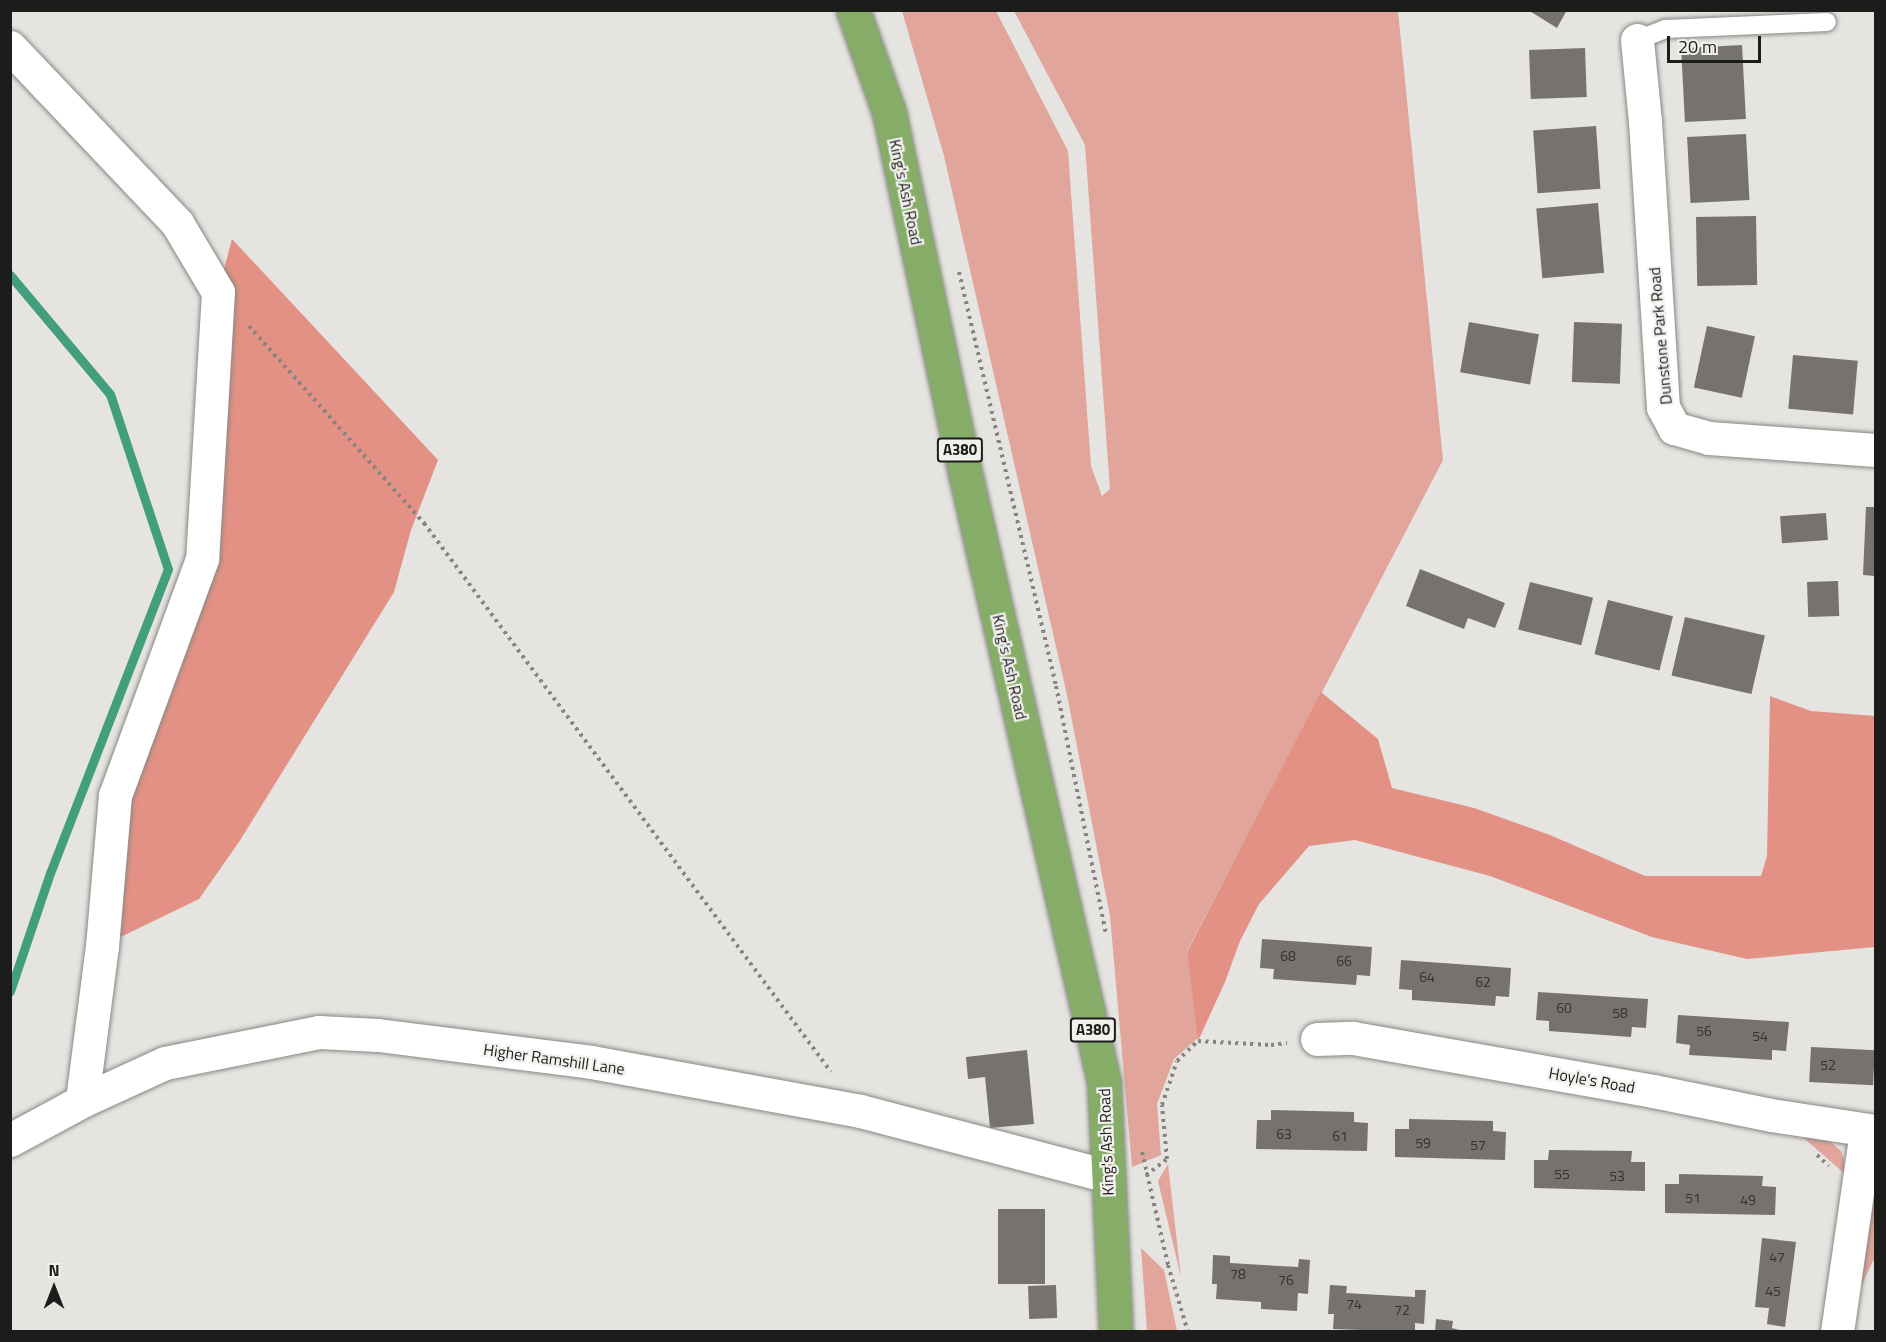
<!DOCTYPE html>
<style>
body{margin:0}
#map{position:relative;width:1886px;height:1342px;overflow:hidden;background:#e5e4e0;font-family:"Titillium Web",sans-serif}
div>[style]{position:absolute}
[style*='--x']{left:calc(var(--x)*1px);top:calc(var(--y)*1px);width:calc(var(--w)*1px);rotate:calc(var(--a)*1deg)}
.green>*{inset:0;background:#e1a59b}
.forest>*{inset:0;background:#e29184}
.stream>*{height:9px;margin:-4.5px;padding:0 4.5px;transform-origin:4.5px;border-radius:4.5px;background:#439e7e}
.building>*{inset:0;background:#757270;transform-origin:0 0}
.path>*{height:4px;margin-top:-2px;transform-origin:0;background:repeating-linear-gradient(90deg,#858481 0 3px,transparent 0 7.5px)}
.roads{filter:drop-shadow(0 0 2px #888784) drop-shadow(0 0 2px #888784)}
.lane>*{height:18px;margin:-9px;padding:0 9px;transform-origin:9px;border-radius:9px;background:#fff}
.street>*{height:33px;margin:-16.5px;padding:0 16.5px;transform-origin:16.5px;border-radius:16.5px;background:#fff}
.highway>*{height:33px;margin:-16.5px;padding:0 16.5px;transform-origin:16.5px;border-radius:16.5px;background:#86ad67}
span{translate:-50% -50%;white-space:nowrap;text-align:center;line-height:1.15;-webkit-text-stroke:4.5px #f2f1ee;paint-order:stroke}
.number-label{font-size:14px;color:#323230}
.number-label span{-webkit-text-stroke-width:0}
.shield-label span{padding:2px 4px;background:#f2f1ee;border:2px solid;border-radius:4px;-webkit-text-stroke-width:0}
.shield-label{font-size:15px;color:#1c1c1b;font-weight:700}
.street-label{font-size:16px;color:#1c1c1b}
.frame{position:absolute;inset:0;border:12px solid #1c1c1b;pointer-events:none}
.north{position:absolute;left:24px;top:1258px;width:60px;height:60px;-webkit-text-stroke:4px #f2f1ee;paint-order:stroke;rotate:0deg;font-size:16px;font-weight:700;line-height:24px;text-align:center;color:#1c1c1b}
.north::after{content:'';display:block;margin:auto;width:21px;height:27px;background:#1c1c1b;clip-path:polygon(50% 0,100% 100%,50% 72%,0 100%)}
.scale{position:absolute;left:1667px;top:36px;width:94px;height:27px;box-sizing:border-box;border:3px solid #1c1c1b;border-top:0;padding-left:8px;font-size:18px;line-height:21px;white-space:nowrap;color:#1c1c1b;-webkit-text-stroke:4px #f2f1ee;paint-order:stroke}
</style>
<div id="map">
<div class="green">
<i style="clip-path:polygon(902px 11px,996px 11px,1068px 151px,1091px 466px,1102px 496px,1110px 489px,1085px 145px,1014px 11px,1398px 11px,1443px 460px,1187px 951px,1198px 1038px,1174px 1059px,1157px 1104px,1161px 1155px,1132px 1167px,1110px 916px,1067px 695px,944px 156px)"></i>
<i style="clip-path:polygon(1798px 1133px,1827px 1139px,1841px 1151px,1844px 1160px,1845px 1174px)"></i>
<i style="clip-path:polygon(1168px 1164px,1181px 1277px,1158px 1181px)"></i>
<i style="clip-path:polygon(1875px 1173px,1875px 1257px,1854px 1301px)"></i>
<i style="clip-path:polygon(1141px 1248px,1164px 1270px,1177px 1331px,1147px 1331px)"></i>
</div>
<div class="forest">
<i style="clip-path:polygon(232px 239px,438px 460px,411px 530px,394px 592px,239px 842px,199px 899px,102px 946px,111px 844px,202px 559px,218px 292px)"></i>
<i style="clip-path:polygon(1321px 692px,1378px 739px,1392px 788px,1474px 808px,1550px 835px,1645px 876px,1761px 876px,1767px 856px,1770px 696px,1811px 711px,1875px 716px,1875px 947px,1747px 959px,1652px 937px,1490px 876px,1355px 840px,1309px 846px,1259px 904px,1240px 941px,1225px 982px,1198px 1041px,1187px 952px)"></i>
</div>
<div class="stream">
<i style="--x:10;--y:275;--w:155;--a:50"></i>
<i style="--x:110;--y:394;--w:184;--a:71.7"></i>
<i style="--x:168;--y:569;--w:326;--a:111.2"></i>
<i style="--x:50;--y:873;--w:125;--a:108.7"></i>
</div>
<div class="building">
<i style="clip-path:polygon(1528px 10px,1567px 10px,1557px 28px)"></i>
<i style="left:1742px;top:45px;width:74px;height:61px;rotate:87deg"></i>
<i style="left:1585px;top:48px;width:49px;height:56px;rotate:88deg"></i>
<i style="left:1596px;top:126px;width:63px;height:63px;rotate:86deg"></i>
<i style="left:1746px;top:134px;width:66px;height:59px;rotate:87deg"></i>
<i style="left:1598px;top:203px;width:70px;height:62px;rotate:85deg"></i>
<i style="left:1756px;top:216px;width:69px;height:60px;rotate:89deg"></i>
<i style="left:1469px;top:322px;width:71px;height:51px;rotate:10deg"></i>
<i style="left:1574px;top:322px;width:48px;height:60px;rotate:2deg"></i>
<i style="left:1707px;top:326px;width:49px;height:63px;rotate:12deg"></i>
<i style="left:1793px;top:355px;width:65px;height:54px;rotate:5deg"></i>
<i style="clip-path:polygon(1866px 507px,1875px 507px,1875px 576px,1863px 575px)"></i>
<i style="left:1826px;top:513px;width:27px;height:46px;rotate:86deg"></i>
<i style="clip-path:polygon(1420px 569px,1505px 603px,1495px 628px,1468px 618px,1464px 629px,1406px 606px)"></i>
<i style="left:1838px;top:581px;width:35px;height:31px;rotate:88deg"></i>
<i style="left:1530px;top:582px;width:65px;height:49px;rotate:14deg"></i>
<i style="left:1608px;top:600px;width:67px;height:56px;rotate:14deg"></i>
<i style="left:1685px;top:617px;width:82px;height:60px;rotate:13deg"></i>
<i style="clip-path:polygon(1262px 939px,1372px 947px,1370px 976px,1357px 975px,1356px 985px,1273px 979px,1274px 969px,1260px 968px)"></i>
<i style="clip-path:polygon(1401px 960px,1511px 968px,1509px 997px,1496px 996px,1495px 1006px,1412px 1000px,1412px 990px,1399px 989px)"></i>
<i style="clip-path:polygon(1538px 992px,1648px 999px,1646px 1028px,1632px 1027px,1631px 1037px,1549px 1031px,1549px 1021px,1536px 1020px)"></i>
<i style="clip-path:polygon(1678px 1015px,1789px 1022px,1786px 1051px,1772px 1050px,1772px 1060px,1689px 1055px,1690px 1045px,1676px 1043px)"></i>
<i style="left:1811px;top:1047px;width:64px;height:35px;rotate:3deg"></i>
<i style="clip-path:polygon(1027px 1050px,1034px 1124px,990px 1128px,985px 1077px,968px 1079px,966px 1057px)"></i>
<i style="clip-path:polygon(1271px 1110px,1354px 1112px,1354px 1122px,1368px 1123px,1367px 1151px,1256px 1149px,1257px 1120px,1271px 1120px)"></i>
<i style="clip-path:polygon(1409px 1119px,1493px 1121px,1493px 1131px,1506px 1132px,1505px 1160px,1395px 1157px,1395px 1129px,1409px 1129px)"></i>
<i style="clip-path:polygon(1549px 1150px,1632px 1151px,1631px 1162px,1645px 1162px,1645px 1191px,1534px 1188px,1534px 1160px,1548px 1160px)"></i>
<i style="clip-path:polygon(1679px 1174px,1763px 1176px,1762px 1186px,1776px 1187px,1775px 1215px,1665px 1213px,1665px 1184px,1679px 1184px)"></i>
<i style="left:998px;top:1209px;width:47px;height:75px"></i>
<i style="clip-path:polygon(1762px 1238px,1796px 1242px,1785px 1327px,1767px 1324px,1769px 1308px,1755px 1307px)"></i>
<i style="clip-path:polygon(1213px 1255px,1230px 1256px,1230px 1263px,1263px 1265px,1298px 1267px,1299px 1259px,1310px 1260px,1308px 1294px,1298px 1293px,1297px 1311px,1261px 1309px,1261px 1302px,1216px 1299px,1217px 1284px,1212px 1284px)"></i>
<i style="left:1056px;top:1285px;width:33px;height:28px;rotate:88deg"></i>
<i style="clip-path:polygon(1330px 1285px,1347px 1286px,1346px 1293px,1415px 1297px,1415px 1290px,1426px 1290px,1424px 1324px,1415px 1323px,1415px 1332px,1333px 1329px,1334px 1314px,1328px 1314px)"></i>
<i style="clip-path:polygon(1436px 1319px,1453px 1321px,1452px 1328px,1467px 1332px,1435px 1332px)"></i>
</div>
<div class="path">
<i style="--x:959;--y:272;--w:425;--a:76.8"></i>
<i style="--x:1056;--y:686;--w:254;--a:78.6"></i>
<i style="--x:249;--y:326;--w:264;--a:48.4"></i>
<i style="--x:424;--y:523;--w:683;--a:53.45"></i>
<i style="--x:1142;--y:1152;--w:116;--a:77"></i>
<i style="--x:1168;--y:1265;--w:70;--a:73.4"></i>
<i style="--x:1817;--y:1155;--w:16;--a:43"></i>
<i style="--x:1146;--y:1175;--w:26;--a:-37"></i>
<i style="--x:1167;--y:1159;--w:54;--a:-95.3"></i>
<i style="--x:1162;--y:1105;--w:46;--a:-71.2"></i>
<i style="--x:1177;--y:1061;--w:29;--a:-44"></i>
<i style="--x:1198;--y:1041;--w:73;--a:3.1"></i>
<i style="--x:1271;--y:1045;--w:16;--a:-7"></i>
</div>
<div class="roads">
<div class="lane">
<i style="--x:1637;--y:40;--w:30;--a:-21"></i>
<i style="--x:1665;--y:29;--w:162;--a:-2.5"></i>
</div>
<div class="street">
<i style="--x:1637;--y:40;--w:81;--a:84.4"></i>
<i style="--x:1645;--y:121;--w:287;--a:86.4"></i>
<i style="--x:1663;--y:407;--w:24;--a:62"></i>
<i style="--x:1674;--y:428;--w:36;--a:16"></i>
<i style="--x:1709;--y:438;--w:167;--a:4.1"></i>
<i style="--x:10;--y:47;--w:243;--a:46.5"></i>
<i style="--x:177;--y:223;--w:80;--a:59.3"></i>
<i style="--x:218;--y:292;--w:267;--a:93.4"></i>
<i style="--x:202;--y:559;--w:252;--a:110.2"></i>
<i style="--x:115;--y:795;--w:152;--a:94.9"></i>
<i style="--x:102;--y:946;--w:156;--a:97.4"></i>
<i style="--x:1317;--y:1039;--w:36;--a:-2"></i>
<i style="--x:1353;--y:1038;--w:305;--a:10"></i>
<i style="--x:1653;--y:1091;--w:120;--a:11.5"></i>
<i style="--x:1771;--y:1115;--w:106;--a:8.7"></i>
<i style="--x:10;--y:1140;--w:82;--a:-28.4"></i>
<i style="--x:82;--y:1101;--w:91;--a:-24.6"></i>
<i style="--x:165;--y:1063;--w:157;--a:-11.4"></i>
<i style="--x:319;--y:1032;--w:59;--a:2.9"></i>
<i style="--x:378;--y:1035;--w:215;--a:7.2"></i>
<i style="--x:591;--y:1062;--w:273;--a:10.3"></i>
<i style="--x:860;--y:1111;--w:255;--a:14.7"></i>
<i style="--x:1837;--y:1332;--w:203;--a:-81.8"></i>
</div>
<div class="highway">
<i style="--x:853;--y:10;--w:108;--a:70.6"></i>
<i style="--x:889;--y:112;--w:373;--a:78.1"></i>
<i style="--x:966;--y:477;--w:621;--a:77.15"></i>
<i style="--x:1104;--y:1082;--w:250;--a:87.3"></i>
</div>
</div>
<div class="number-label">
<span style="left:1288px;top:956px">68</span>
<span style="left:1344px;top:961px">66</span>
<span style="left:1427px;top:977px">64</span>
<span style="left:1483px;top:982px">62</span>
<span style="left:1564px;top:1008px">60</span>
<span style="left:1620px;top:1013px">58</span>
<span style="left:1704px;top:1031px">56</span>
<span style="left:1760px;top:1036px">54</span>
<span style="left:1828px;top:1065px">52</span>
<span style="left:1284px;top:1134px">63</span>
<span style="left:1340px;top:1136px">61</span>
<span style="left:1423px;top:1143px">59</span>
<span style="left:1478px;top:1145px">57</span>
<span style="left:1562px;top:1174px">55</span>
<span style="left:1617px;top:1176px">53</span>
<span style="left:1693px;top:1198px">51</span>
<span style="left:1748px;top:1200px">49</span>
<span style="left:1777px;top:1257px">47</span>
<span style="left:1238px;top:1274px">78</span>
<span style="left:1286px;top:1280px">76</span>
<span style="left:1773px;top:1291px">45</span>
<span style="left:1354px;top:1304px">74</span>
<span style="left:1402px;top:1310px">72</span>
</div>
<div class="shield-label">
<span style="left:960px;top:450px">A380</span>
<span style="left:1093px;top:1030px">A380</span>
</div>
<div class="street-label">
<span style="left:906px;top:192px;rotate:78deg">King's Ash Road</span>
<span style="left:1660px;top:336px;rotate:-95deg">Dunstone Park Road</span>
<span style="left:1010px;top:667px;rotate:77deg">King's Ash Road</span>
<span style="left:554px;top:1059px;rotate:8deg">Higher Ramshill Lane</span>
<span style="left:1592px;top:1080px;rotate:10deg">Hoyle's Road</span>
<span style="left:1106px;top:1142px;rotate:-92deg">King's Ash Road</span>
</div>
<div class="frame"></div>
<div class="north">N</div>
<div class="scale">20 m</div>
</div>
